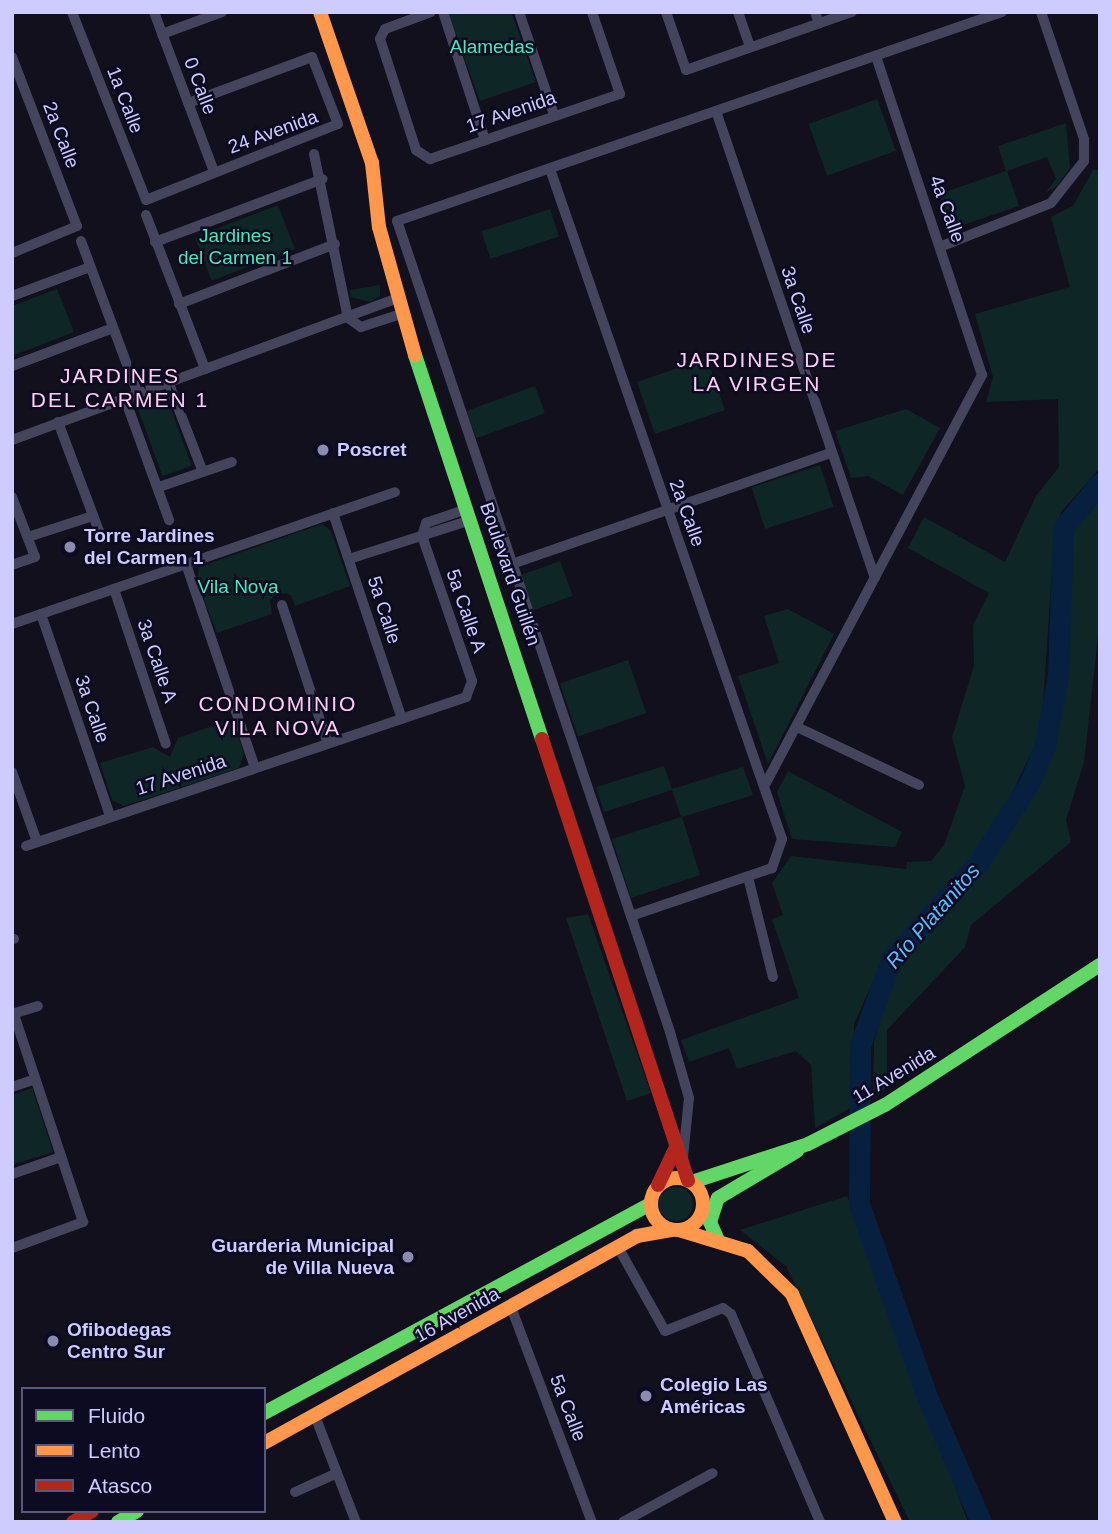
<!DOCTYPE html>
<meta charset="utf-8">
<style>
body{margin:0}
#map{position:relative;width:1112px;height:1534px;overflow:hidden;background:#11101c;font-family:Arial,sans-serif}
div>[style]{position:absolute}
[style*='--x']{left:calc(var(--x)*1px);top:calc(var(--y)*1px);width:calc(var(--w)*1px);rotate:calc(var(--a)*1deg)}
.green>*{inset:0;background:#0e2726;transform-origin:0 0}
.round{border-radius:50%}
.river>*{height:21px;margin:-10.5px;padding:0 10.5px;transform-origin:10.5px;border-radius:10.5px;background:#082040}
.street>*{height:10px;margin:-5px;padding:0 5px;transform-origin:5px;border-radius:5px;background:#44455d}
.fast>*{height:14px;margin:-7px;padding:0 7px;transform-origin:7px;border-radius:7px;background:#63d668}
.slow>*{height:14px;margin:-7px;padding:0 7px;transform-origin:7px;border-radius:7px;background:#ff974d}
.slow>.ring{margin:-7px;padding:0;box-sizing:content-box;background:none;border:14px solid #ff974d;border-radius:50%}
.jam>*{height:14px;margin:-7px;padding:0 7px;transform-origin:7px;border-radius:7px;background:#b3261e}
.dots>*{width:19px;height:19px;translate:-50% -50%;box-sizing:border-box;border:4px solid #0d0b21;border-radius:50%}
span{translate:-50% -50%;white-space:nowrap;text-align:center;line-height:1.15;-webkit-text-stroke:5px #0d0b21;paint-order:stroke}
.park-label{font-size:19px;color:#4de8b6}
.street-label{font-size:19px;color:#cdcbff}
.poi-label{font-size:19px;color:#cdcbff;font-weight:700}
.left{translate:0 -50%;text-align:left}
.right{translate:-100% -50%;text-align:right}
.neighbourhood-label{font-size:21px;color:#ffcdf0;letter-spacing:2px}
.water-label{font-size:21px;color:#59beff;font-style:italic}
.frame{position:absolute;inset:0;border:14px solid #cdcbff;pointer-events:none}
.legend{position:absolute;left:21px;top:1387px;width:245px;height:126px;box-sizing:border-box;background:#0d0b21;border:2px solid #5a587a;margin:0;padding:9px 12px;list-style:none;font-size:21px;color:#cdcbff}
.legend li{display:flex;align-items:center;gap:14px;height:35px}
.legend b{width:35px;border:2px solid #5a587a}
</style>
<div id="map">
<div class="green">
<i style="clip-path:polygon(511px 12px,536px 82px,480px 101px,448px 13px)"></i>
<i style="left:877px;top:99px;width:55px;height:73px;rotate:70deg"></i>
<i style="clip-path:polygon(1066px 123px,1070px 168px,1056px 187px,1046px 192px,1056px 179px,1047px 157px,1007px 171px,1019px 206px,951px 229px,939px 194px,1006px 171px,998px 146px)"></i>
<i style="clip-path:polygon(1093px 170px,1100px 170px,1100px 468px,1061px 512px,1054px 541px,1041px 732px,993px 833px,885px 955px,854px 1024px,852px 1107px,815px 1128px,811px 1065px,796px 1051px,737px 1069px,729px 1048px,689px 1062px,681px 1040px,799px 998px,772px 919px,783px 915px,772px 883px,791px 856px,906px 869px,907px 862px,931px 861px,944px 845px,965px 786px,952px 737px,974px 666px,973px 625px,989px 593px,908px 548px,924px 517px,1005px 562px,1036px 496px,1059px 467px,1058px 399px,986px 402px,993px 377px,975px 314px,1070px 287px,1051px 217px,1073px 206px)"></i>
<i style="left:278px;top:205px;width:47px;height:89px;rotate:69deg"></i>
<i style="left:550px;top:209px;width:29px;height:72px;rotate:72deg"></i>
<i style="clip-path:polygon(380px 285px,380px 296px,370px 302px,351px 297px,350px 290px)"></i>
<i style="clip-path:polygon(57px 289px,74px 332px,12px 356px,12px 306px)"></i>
<i style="left:707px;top:358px;width:55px;height:74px;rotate:71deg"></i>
<i style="left:535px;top:386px;width:29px;height:73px;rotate:70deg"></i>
<i style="left:167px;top:398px;width:72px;height:31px;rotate:70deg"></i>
<i style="clip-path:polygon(906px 409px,940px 428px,903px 495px,868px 476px,851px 478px,835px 431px)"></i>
<i style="left:820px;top:465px;width:44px;height:72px;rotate:72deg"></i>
<i style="clip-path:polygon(1100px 496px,1100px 618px,1084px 762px,1066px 820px,1071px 842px,971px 925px,965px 947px,887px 1030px,887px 1087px,873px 1099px,874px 1042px,898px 963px,1017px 820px,1050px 748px,1064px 669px,1070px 540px,1076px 519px)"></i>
<i style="clip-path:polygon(322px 524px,331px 531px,350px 586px,295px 606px,291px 595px,279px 592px,270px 600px,272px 614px,217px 633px,197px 582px,199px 567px)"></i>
<i style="left:560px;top:561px;width:37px;height:42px;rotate:70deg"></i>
<i style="clip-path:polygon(788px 609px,834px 634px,768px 764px,738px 676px,779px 663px,764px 616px)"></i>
<i style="left:628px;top:660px;width:56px;height:72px;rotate:71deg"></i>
<i style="clip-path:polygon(232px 719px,244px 753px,239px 768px,124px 806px,112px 800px,100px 763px,153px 747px,170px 757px,178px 738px)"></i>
<i style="clip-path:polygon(664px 766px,672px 789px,743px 767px,753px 795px,682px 817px,700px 875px,631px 898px,612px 839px,681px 817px,672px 790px,604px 812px,596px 787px)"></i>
<i style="clip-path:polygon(788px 771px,902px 832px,895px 847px,792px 839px,777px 792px)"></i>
<i style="clip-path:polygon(588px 914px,651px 1093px,627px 1101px,566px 918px)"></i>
<i style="clip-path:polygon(32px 1088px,53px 1152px,12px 1165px,12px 1095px)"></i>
<i class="round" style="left:659px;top:1187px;width:34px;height:34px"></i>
<i style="clip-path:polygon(847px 1196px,968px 1522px,910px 1522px,786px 1266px,740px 1230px)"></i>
</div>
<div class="river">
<i style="--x:981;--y:1522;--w:139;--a:-113.3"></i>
<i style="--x:926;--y:1394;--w:201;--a:-109.4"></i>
<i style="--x:859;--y:1204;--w:159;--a:-89.6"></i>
<i style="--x:860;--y:1045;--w:93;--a:-69.8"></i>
<i style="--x:892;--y:958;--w:130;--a:-47.8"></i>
<i style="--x:979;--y:862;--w:95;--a:-57.5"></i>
<i style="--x:1030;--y:782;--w:40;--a:-68"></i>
<i style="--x:1045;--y:745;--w:72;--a:-79.6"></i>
<i style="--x:1058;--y:674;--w:146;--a:-88"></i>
<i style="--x:1063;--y:528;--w:58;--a:-50.6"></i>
</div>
<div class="street">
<i style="--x:72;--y:12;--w:202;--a:68.5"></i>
<i style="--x:146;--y:200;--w:206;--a:-21.6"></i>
<i style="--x:338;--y:124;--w:72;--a:-111.2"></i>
<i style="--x:312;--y:57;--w:132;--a:159.6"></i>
<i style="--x:154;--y:12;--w:171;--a:69.4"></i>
<i style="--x:431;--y:12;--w:49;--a:159.7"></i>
<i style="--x:385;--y:29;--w:11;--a:117"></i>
<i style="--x:380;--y:39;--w:117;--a:72"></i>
<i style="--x:416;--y:150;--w:17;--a:33"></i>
<i style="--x:430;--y:159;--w:201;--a:-18.9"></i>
<i style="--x:620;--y:94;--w:87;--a:-108.9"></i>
<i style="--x:443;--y:12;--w:135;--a:71.8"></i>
<i style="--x:519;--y:12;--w:109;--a:71.2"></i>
<i style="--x:666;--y:12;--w:61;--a:71"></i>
<i style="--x:686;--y:70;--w:176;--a:-19.3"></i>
<i style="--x:738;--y:12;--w:37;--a:71"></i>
<i style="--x:815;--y:12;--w:12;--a:70"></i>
<i style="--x:162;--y:34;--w:64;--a:-20.1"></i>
<i style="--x:12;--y:57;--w:181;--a:69"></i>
<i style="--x:77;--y:226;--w:70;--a:157.4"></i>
<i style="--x:716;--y:111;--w:493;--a:71.2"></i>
<i style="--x:314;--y:154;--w:167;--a:78.3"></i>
<i style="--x:348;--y:318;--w:16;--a:35"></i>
<i style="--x:361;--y:327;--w:42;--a:-18"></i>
<i style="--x:550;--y:169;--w:709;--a:70.9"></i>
<i style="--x:782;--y:839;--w:31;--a:109"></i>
<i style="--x:772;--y:868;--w:149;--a:161.2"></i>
<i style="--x:146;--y:215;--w:165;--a:69"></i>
<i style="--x:81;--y:241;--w:163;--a:69.6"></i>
<i style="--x:155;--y:242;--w:179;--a:-20.6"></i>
<i style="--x:942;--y:246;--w:117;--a:-21.5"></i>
<i style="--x:1051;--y:203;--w:53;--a:-51.8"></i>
<i style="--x:1084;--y:161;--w:22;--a:-90"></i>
<i style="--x:1084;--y:139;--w:134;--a:-108.7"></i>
<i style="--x:12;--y:296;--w:83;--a:-20.4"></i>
<i style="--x:179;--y:304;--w:167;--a:-21"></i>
<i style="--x:12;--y:366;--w:108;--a:-20.6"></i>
<i style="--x:169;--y:384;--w:94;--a:68.9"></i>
<i style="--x:125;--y:399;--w:129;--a:70"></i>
<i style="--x:58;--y:422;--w:125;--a:69.4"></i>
<i style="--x:12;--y:440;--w:409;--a:-20.2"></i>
<i style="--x:159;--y:487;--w:77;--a:-18.9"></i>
<i style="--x:12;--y:497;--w:64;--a:69"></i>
<i style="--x:35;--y:557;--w:24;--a:161"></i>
<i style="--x:333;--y:513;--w:217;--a:71.5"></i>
<i style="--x:422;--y:536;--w:14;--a:-73"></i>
<i style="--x:426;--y:523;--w:43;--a:-18.9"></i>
<i style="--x:28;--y:537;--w:68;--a:-17.9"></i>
<i style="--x:349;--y:559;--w:128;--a:-17.7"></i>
<i style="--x:186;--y:564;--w:215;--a:71.3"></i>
<i style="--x:512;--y:564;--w:338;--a:-19.2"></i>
<i style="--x:114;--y:589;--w:163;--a:71.5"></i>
<i style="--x:282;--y:605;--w:146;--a:71.7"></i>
<i style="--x:41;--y:614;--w:213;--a:71.1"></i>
<i style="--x:12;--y:624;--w:405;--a:-19"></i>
<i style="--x:797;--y:727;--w:135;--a:25.4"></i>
<i style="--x:12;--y:772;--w:74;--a:70.3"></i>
<i style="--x:766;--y:783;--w:462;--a:-62.1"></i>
<i style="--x:982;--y:375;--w:335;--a:-108.4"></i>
<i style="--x:26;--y:846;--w:465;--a:-18.7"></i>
<i style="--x:466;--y:697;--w:17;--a:-69"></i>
<i style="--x:472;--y:681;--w:153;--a:-109"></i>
<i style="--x:748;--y:877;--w:103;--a:76"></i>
<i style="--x:12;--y:939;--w:2;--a:0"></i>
<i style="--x:12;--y:1014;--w:27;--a:-17"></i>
<i style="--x:12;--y:1087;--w:24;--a:-19"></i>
<i style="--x:683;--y:1157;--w:59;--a:-84.2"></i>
<i style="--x:689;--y:1098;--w:69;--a:-106.1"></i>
<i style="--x:670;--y:1032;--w:856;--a:-108.6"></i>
<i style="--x:397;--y:221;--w:640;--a:-19.06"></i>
<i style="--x:12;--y:1174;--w:52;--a:-19.1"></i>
<i style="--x:618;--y:1247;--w:96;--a:60.8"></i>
<i style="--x:665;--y:1331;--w:62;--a:-21.6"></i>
<i style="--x:723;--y:1308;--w:10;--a:37"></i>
<i style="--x:731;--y:1314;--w:226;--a:66.8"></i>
<i style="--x:12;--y:1248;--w:76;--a:-20.1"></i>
<i style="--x:83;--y:1222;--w:219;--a:-108.4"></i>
<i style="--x:511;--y:1307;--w:230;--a:69.4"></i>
<i style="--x:315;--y:1416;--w:114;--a:68.9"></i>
<i style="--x:295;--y:1492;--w:46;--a:-24.3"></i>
<i style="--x:623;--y:1522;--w:102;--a:-28.6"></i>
</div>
<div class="fast">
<i style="--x:415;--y:355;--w:404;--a:71.7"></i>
<i style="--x:692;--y:1182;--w:122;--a:-18.1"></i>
<i style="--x:808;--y:1144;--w:86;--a:-26.9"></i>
<i style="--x:885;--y:1105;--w:257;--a:-33.1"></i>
<i style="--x:718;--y:1240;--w:20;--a:-114"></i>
<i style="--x:710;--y:1222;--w:25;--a:-72"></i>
<i style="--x:718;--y:1198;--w:92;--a:-30.7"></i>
<i style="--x:264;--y:1413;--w:439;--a:-28.4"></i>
<i style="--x:118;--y:1522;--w:22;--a:-30"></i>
</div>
<div class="slow">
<i style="--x:320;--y:12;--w:160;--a:71"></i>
<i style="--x:372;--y:163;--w:64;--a:83.8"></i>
<i style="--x:379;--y:227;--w:133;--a:74.3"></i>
<i class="ring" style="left:651px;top:1178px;width:38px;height:38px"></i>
<i style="--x:679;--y:1230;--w:72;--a:16.9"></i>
<i style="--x:748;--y:1251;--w:62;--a:44.3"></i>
<i style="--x:792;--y:1294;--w:250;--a:65.7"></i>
<i style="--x:264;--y:1443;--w:427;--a:-29"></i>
<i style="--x:637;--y:1236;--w:36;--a:-10"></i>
</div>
<div class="jam">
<i style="--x:542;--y:739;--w:465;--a:71.7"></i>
<i style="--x:658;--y:1185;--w:44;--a:-64.6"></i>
<i style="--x:73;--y:1522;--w:22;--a:-30"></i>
</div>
<div class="dots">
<i style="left:323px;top:450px;background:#8b8ab0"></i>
<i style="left:70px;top:547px;background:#8b8ab0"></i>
<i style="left:408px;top:1257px;background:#8b8ab0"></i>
<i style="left:53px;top:1341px;background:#8b8ab0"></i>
<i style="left:646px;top:1396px;background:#8b8ab0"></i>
</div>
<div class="park-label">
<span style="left:492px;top:47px">Alamedas</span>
<span style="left:235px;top:247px">Jardines<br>del Carmen 1</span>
<span style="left:238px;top:587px">Vila Nova</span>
</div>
<div class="street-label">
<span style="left:200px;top:86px;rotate:69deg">0 Calle</span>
<span style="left:125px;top:100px;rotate:69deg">1a Calle</span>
<span style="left:511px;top:112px;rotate:-19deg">17 Avenida</span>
<span style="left:273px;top:132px;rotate:-20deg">24 Avenida</span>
<span style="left:61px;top:135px;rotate:69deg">2a Calle</span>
<span style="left:947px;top:209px;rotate:70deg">4a Calle</span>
<span style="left:798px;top:300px;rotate:71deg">3a Calle</span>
<span style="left:687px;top:513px;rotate:70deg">2a Calle</span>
<span style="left:510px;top:574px;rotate:71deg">Boulevard Guillén</span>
<span style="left:384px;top:610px;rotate:72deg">5a Calle</span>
<span style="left:466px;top:611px;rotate:71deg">5a Calle A</span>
<span style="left:157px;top:661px;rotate:71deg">3a Calle A</span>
<span style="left:92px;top:709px;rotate:71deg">3a Calle</span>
<span style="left:181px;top:775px;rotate:-18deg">17 Avenida</span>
<span style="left:894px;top:1075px;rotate:-31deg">11 Avenida</span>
<span style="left:457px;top:1315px;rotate:-29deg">16 Avenida</span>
<span style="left:568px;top:1408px;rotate:69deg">5a Calle</span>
</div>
<div class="poi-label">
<span class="left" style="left:337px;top:450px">Poscret</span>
<span class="left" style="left:84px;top:547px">Torre Jardines<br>del Carmen 1</span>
<span class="right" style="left:394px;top:1257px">Guarderia Municipal<br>de Villa Nueva</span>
<span class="left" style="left:67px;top:1341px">Ofibodegas<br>Centro Sur</span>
<span class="left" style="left:660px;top:1396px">Colegio Las<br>Américas</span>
</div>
<div class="neighbourhood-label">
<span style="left:757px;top:372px">JARDINES DE<br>LA VIRGEN</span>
<span style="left:120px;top:388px">JARDINES<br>DEL CARMEN 1</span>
<span style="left:278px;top:716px">CONDOMINIO<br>VILA NOVA</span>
</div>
<div class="water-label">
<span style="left:933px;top:916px;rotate:-49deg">Río Platanitos</span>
</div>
<div class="frame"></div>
<ul class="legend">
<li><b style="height:9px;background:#63d668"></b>Fluido</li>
<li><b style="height:9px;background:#ff974d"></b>Lento</li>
<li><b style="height:9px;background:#b3261e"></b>Atasco</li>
</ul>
</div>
